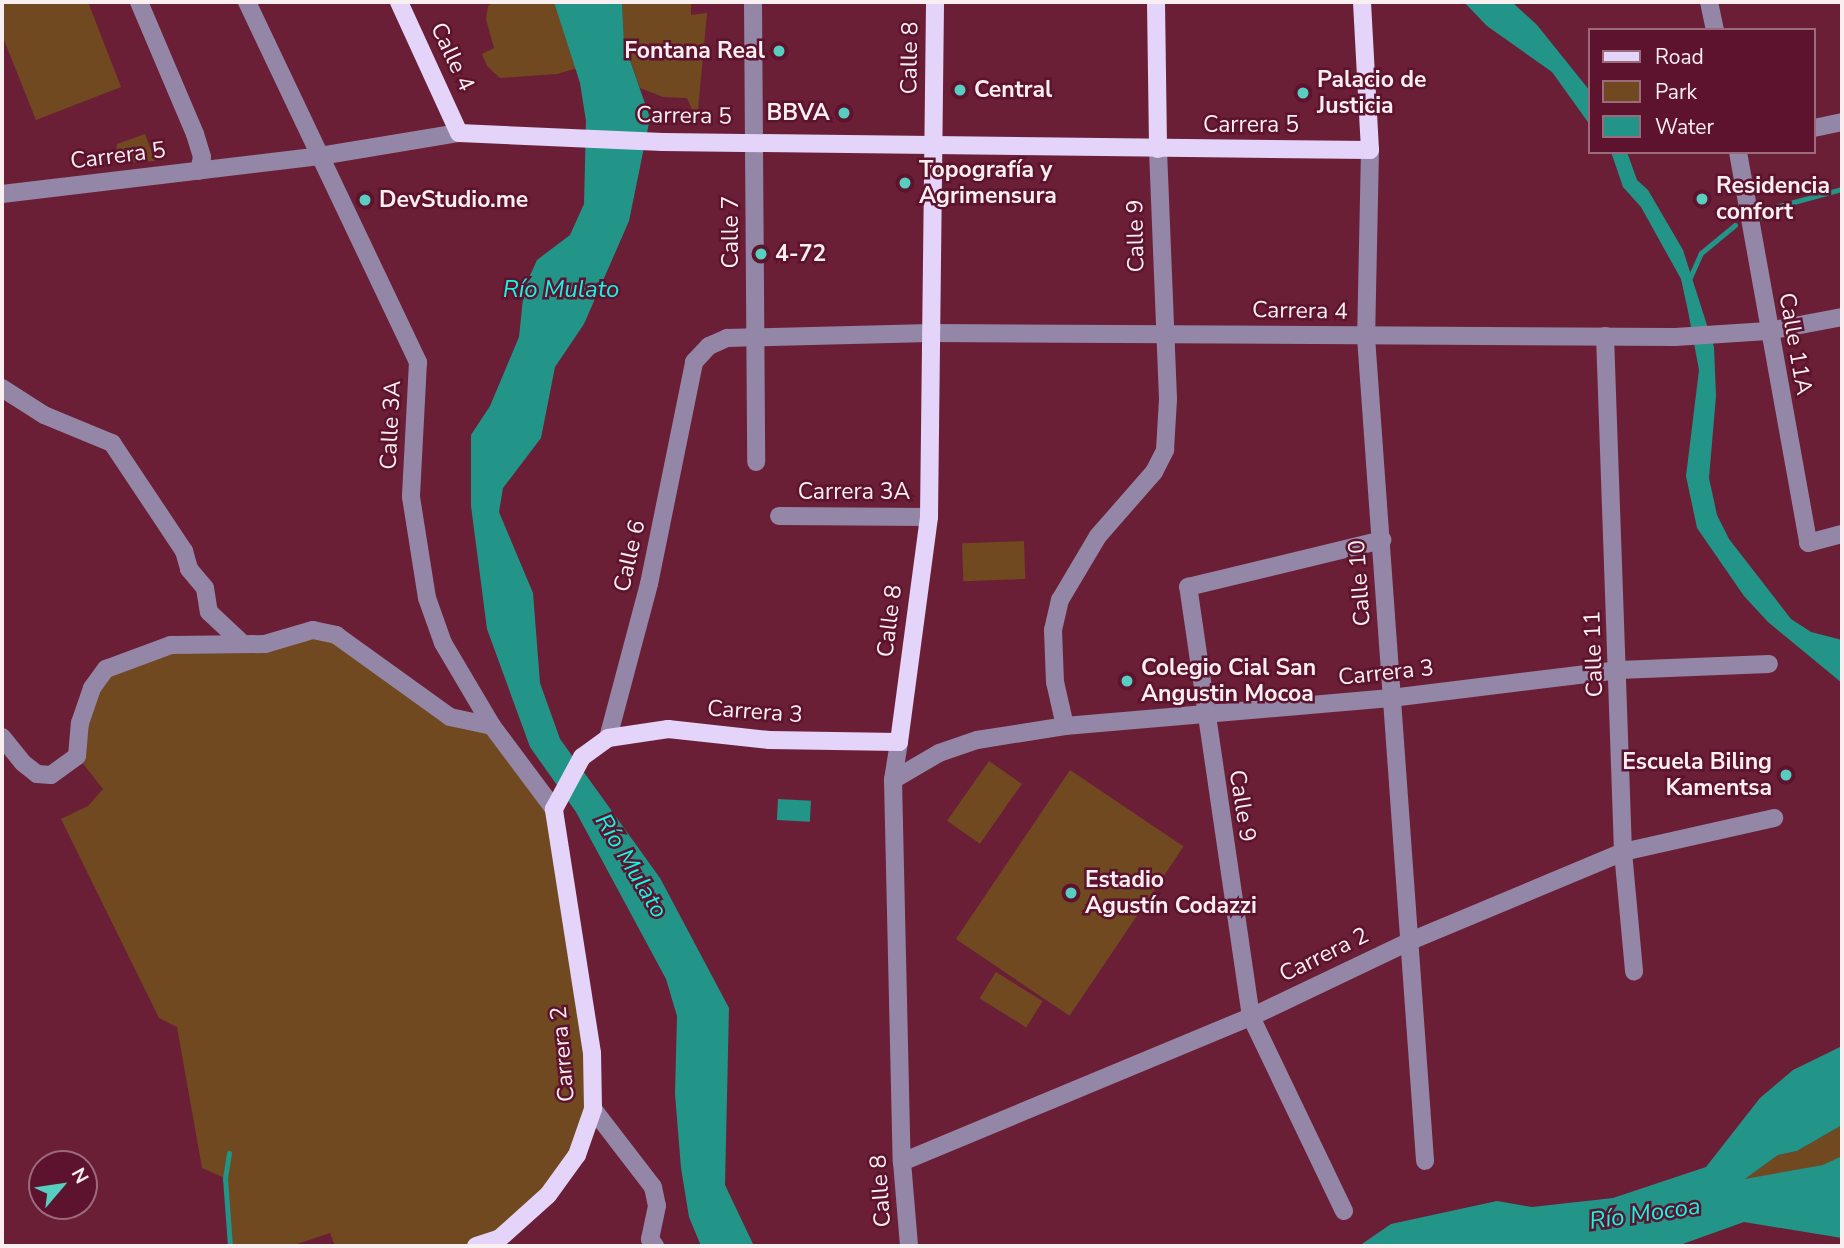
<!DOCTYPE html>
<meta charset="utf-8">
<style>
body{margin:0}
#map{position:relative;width:1844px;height:1248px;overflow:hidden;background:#6a1f37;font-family:"Nunito Sans",sans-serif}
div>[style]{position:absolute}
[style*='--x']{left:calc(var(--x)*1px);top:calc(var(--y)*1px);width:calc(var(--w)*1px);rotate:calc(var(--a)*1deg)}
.green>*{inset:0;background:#704920;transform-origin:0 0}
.water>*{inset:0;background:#239488;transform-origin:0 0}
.stream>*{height:5px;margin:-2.5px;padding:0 2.5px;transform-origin:2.5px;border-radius:2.5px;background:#239488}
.minor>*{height:18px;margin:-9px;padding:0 9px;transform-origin:9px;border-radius:9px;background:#9486a6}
.major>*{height:18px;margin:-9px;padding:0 9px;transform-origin:9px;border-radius:9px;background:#e4d4fa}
.dots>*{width:19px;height:19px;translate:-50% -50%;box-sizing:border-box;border:4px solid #5d122d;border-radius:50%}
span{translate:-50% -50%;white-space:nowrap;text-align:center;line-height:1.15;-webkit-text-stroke:5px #5d122d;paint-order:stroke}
.poi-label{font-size:23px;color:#f9eff1;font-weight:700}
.right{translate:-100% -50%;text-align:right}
.left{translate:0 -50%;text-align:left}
.street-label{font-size:23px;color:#f9eff1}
.water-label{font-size:24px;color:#10f8e4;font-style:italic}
.frame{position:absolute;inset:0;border:4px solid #f9eff1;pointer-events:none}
.legend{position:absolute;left:1588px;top:28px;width:228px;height:126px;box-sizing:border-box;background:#5d122d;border:2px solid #9b6a7b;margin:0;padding:9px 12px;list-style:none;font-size:21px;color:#f9eff1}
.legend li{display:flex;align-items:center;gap:14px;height:35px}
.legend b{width:35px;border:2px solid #9b6a7b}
.north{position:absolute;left:28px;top:1150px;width:70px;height:70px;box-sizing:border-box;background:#5d122d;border:2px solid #9b6a7b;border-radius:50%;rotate:61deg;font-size:19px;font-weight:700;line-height:28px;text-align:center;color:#f9eff1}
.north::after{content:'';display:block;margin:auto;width:24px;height:32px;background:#58cec0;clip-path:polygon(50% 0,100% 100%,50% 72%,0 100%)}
</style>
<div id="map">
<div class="green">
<i style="clip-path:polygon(2px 2px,88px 2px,121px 87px,36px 120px,2px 35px)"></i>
<i style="clip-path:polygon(494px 2px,578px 2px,591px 64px,557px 74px,500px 78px,487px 66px,482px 54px,494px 48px,486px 19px,488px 6px)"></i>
<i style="clip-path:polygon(622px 2px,691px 2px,691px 15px,707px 13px,697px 121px,687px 98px,663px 97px,640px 88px,624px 43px)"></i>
<i style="clip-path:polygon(145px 134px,155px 161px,123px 163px,116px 154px,117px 144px)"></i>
<i style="left:1024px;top:541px;width:38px;height:62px;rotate:88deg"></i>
<i style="clip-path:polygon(313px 630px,450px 717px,492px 726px,554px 809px,593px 1109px,548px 1195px,476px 1246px,335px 1246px,330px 1233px,291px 1246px,230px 1246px,225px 1178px,202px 1168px,177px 1027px,159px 1018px,61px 819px,88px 806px,103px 789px,77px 756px,92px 688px,143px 653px,244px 645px)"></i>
<i style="left:989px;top:761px;width:40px;height:73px;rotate:35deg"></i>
<i style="left:1070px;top:770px;width:137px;height:204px;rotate:34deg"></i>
<i style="left:996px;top:972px;width:55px;height:31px;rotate:32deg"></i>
<i style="clip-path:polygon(1842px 1125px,1842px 1156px,1824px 1165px,1744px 1180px,1778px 1155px,1797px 1151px)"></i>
</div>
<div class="water">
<i style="clip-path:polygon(554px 2px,622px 2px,624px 43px,650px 118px,629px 221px,584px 324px,555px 367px,541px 438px,503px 488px,499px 512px,533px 593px,540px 683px,560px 739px,660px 878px,729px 1008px,725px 1185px,754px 1246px,701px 1246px,689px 1217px,681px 1168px,675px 1094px,677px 1016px,666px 979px,576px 812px,530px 747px,487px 629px,471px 506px,471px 435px,490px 406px,519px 337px,524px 289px,537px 260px,570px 235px,584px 204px,586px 121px,580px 83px)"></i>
<i style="clip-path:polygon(1464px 2px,1512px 2px,1537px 25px,1590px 91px,1590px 125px,1552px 72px,1487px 26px)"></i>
<i style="clip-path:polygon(1611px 152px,1627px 152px,1637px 180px,1648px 190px,1683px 250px,1714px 347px,1716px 396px,1709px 478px,1717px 515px,1729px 539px,1791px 619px,1811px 632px,1842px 640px,1842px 683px,1768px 622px,1744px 596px,1697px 528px,1686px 476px,1699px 370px,1688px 311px,1681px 279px,1641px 207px,1623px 187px)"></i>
<i style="left:778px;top:799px;width:33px;height:21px;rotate:3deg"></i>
<i style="clip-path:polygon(1842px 1046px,1842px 1125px,1797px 1151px,1778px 1155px,1745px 1179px,1823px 1165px,1842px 1156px,1842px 1238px,1744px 1222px,1677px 1246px,1359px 1246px,1391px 1224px,1497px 1201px,1532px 1207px,1613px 1198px,1706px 1167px,1760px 1098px,1793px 1070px)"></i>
</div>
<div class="stream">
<i style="--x:1758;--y:219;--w:11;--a:-56"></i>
<i style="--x:1764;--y:210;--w:81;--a:-15.1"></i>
<i style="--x:1688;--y:282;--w:32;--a:-66"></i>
<i style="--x:1701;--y:253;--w:44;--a:-39.5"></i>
<i style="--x:229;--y:1153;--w:25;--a:99"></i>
<i style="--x:225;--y:1178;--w:68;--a:85.8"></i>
</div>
<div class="minor">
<i style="--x:139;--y:2;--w:143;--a:67"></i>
<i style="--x:195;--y:134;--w:24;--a:73"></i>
<i style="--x:202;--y:157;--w:14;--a:102"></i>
<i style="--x:247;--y:2;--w:399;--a:64.6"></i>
<i style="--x:418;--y:362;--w:135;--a:93"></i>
<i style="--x:411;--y:497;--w:102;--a:81"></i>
<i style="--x:427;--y:598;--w:48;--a:70.4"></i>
<i style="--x:443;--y:643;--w:96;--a:59.4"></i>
<i style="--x:492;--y:726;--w:104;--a:53.2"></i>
<i style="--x:753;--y:2;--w:460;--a:89.6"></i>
<i style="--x:1709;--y:2;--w:29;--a:78"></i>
<i style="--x:1814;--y:128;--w:29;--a:-12"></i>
<i style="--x:1370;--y:150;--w:187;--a:91.2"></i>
<i style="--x:1366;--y:337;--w:826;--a:85.9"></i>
<i style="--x:1738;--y:152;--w:397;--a:79.8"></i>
<i style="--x:1808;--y:543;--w:35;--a:-15"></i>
<i style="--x:2;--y:194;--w:320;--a:-6.8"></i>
<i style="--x:320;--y:156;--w:141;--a:-9.4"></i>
<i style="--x:1605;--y:336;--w:516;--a:88"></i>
<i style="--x:1623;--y:852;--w:120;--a:84.7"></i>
<i style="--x:2;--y:388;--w:50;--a:32.7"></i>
<i style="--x:44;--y:415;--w:74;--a:22.4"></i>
<i style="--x:112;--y:443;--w:130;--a:56.3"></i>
<i style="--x:184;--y:551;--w:19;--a:74"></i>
<i style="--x:189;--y:569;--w:25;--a:50"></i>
<i style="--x:205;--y:588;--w:24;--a:81"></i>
<i style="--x:209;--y:612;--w:45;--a:43.2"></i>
<i style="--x:779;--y:516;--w:150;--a:0.4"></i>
<i style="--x:1065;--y:726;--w:45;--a:-102.8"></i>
<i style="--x:1055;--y:682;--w:52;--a:-92.2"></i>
<i style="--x:1053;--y:630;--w:31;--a:-77"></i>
<i style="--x:1060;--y:600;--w:74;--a:-59.3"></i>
<i style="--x:1098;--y:536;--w:85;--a:-48.8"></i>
<i style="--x:1154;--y:472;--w:25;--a:-63"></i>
<i style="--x:1165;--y:450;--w:51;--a:-86.6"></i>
<i style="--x:1168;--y:399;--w:250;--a:-92.3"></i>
<i style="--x:2;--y:737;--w:33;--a:51"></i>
<i style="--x:23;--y:763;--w:18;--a:38"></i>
<i style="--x:37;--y:774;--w:14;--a:4"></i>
<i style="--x:51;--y:775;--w:32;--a:-36"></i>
<i style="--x:77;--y:756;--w:33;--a:-85"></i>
<i style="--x:80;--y:723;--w:37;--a:-71"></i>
<i style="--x:92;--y:688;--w:24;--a:-54"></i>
<i style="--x:106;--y:669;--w:69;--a:-20.3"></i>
<i style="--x:171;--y:645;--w:94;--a:-0.6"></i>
<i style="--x:265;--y:644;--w:50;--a:-16.3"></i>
<i style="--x:313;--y:630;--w:24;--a:12"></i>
<i style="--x:336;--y:635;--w:140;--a:35.7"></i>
<i style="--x:450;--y:717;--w:43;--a:12.1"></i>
<i style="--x:608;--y:738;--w:159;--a:-75.1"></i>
<i style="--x:649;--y:584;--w:227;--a:-78.5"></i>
<i style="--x:694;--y:362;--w:22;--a:-47"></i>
<i style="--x:709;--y:346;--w:20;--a:-24"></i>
<i style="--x:727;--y:338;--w:204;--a:-1.4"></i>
<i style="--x:931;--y:333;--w:744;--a:0.31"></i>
<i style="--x:1675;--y:337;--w:93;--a:-3.7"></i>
<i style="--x:1768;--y:331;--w:75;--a:-10.7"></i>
<i style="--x:899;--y:742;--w:38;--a:99"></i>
<i style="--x:893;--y:780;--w:382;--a:88.7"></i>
<i style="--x:902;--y:1162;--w:84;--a:85.2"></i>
<i style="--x:893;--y:780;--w:53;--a:-30.4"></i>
<i style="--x:939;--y:753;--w:40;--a:-18.9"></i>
<i style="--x:977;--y:740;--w:89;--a:-9"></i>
<i style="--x:1065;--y:726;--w:327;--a:-4.9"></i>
<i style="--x:1391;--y:698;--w:230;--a:-7"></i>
<i style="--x:1619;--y:670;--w:150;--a:-2.3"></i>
<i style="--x:593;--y:1109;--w:98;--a:52.4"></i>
<i style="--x:653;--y:1187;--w:19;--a:78"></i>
<i style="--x:657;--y:1206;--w:34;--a:102"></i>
<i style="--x:650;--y:1239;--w:9;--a:54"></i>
<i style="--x:902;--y:1162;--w:378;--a:-22.6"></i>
<i style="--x:1251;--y:1017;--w:174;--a:-25.5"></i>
<i style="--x:1408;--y:942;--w:233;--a:-22.7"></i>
<i style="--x:1623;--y:852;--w:155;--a:-12.7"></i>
<i style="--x:1344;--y:1211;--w:215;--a:-115.6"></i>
<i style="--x:1251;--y:1017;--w:435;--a:-98.3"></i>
<i style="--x:1188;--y:587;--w:200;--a:-13.6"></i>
</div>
<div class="major">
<i style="--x:399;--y:2;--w:144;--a:65.4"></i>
<i style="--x:459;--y:133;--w:204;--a:2.5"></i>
<i style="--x:663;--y:142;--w:707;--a:0.65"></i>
<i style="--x:1370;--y:150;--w:148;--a:-93.1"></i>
<i style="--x:1156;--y:2;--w:147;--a:89.2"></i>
<i style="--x:476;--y:1246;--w:25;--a:-18"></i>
<i style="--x:500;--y:1238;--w:64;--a:-41.9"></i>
<i style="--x:548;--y:1195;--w:49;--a:-54.1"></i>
<i style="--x:577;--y:1155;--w:49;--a:-70.8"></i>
<i style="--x:593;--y:1109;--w:56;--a:-91"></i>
<i style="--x:592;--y:1053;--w:247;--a:-98.9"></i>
<i style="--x:554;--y:809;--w:59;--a:-61.7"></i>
<i style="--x:582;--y:757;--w:32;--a:-36"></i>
<i style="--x:608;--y:738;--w:61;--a:-8.5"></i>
<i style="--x:668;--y:729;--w:102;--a:6.2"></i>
<i style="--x:769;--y:740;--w:130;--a:0.9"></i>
<i style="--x:899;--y:742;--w:227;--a:-82.4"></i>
<i style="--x:929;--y:517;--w:515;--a:-89.33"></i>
</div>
<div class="dots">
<i style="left:779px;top:51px;background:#58cec0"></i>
<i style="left:960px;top:90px;background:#58cec0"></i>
<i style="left:1303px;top:93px;background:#58cec0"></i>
<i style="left:844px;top:113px;background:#58cec0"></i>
<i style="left:905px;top:183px;background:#58cec0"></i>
<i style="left:1702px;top:199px;background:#58cec0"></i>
<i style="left:365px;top:200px;background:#58cec0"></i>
<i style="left:761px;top:254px;background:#58cec0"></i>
<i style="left:1127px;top:681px;background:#58cec0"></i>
<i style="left:1786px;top:775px;background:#58cec0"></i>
<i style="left:1071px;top:893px;background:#58cec0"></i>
</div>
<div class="poi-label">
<span class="right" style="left:765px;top:51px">Fontana Real</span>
<span class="left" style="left:1317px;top:93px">Palacio de<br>Justicia</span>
<span class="left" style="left:974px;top:90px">Central</span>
<span class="right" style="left:830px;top:113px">BBVA</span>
<span class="left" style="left:919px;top:183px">Topografía y<br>Agrimensura</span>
<span class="left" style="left:1716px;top:199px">Residencia<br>confort</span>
<span class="left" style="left:379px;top:200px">DevStudio.me</span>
<span class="left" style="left:775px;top:254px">4-72</span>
<span class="left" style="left:1141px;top:681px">Colegio Cial San<br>Angustin Mocoa</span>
<span class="right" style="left:1772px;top:775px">Escuela Biling<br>Kamentsa</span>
<span class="left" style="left:1085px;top:893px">Estadio<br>Agustín Codazzi</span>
</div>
<div class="street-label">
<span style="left:452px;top:57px;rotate:65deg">Calle 4</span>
<span style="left:910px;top:58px;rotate:-89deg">Calle 8</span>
<span style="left:684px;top:116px;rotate:1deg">Carrera 5</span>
<span style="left:1251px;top:125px">Carrera 5</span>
<span style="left:118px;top:156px;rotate:-7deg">Carrera 5</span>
<span style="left:731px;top:232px;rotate:-90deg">Calle 7</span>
<span style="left:1136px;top:236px;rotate:-91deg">Calle 9</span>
<span style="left:1300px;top:311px;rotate:1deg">Carrera 4</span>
<span style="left:1795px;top:344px;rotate:80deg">Calle 11A</span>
<span style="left:391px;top:425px;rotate:-87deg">Calle 3A</span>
<span style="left:854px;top:492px">Carrera 3A</span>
<span style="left:630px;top:556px;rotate:-77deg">Calle 6</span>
<span style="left:1360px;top:583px;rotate:-94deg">Calle 10</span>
<span style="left:890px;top:621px;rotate:-83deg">Calle 8</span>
<span style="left:1594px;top:654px;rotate:-92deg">Calle 11</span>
<span style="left:1386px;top:673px;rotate:-6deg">Carrera 3</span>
<span style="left:755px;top:712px;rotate:4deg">Carrera 3</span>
<span style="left:1242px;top:806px;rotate:81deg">Calle 9</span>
<span style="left:1324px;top:955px;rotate:-26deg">Carrera 2</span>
<span style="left:563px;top:1054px;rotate:-95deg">Carrera 2</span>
<span style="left:881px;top:1191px;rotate:-94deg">Calle 8</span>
</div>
<div class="water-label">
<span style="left:561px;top:290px">Río Mulato</span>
<span style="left:631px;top:866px;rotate:59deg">Río Mulato</span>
<span style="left:1645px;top:1214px;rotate:-8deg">Río Mocoa</span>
</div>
<div class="frame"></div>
<ul class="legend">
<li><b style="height:9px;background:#e4d4fa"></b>Road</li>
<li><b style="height:19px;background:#704920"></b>Park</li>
<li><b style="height:19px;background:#239488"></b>Water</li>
</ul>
<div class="north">N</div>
</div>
